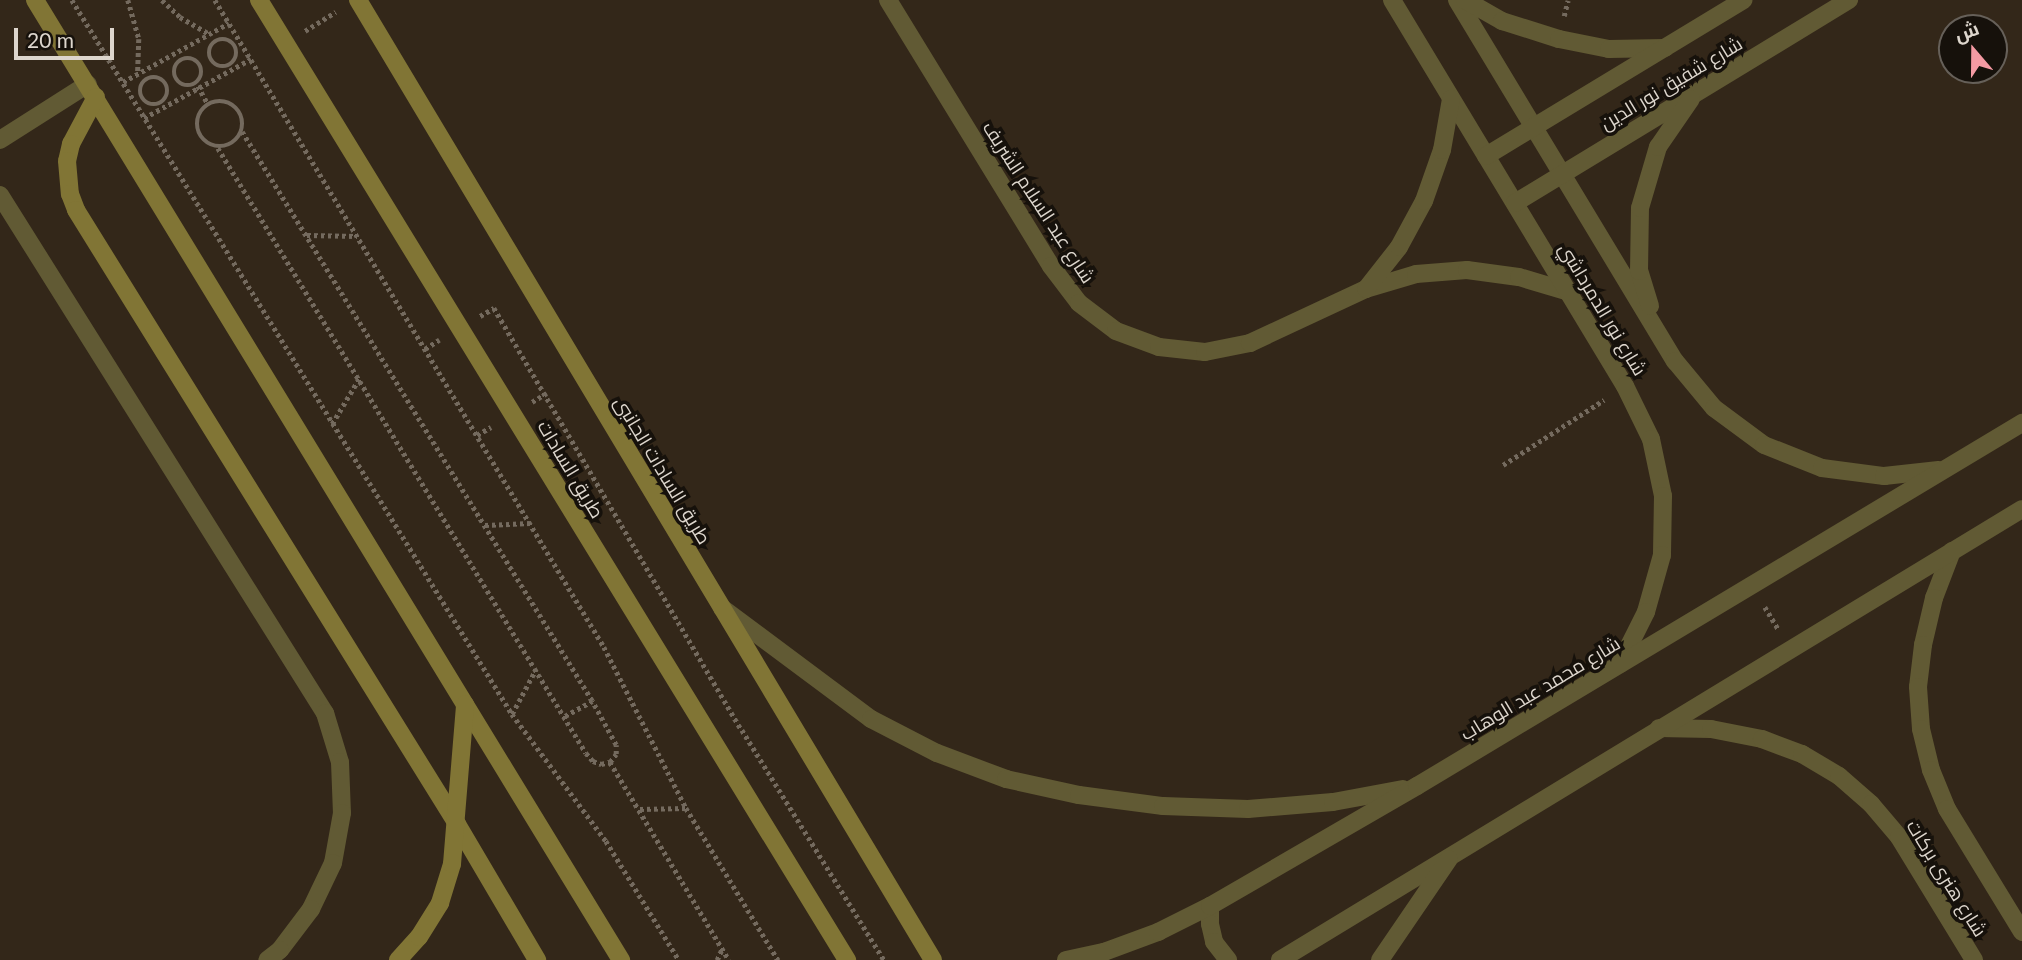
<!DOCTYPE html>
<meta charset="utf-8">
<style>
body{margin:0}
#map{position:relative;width:2022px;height:960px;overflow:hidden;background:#332719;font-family:Lato,Cairo,sans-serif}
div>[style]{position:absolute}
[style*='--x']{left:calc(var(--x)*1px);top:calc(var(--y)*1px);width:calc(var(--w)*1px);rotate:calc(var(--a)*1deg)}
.path>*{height:4.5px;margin-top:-2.25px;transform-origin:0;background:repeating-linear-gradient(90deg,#746a5e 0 3.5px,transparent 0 7px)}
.path>.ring{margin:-2.25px;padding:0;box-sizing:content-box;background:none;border:4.5px solid #746a5e;border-radius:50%}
.street>*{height:18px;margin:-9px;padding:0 9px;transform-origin:9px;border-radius:9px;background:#615a34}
.secondary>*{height:18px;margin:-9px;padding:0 9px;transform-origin:9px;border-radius:9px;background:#817535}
span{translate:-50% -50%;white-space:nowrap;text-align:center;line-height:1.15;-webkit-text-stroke:7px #16110b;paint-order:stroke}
.street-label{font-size:19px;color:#ddd6cd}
.north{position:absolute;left:1938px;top:14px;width:70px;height:70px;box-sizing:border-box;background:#16110b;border:2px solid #666059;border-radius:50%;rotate:340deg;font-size:19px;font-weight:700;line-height:28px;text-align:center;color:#ddd6cd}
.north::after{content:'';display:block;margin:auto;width:24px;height:32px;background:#f49aa3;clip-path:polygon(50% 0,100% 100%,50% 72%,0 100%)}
.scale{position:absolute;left:14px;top:28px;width:100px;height:32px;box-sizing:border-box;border:4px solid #ddd6cd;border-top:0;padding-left:9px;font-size:21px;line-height:24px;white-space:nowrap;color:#ddd6cd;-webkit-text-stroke:5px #16110b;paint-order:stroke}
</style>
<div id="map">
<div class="path">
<i style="--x:72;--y:0;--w:839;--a:58.36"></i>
<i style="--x:512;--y:714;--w:158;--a:53.5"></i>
<i style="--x:606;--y:841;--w:140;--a:58.5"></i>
<i style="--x:128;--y:0;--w:41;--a:74.2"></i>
<i style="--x:139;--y:39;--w:34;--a:92"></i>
<i style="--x:162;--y:0;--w:25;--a:43"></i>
<i style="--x:180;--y:17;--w:34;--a:30"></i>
<i style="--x:215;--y:0;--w:755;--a:58.98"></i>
<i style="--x:604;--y:647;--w:181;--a:63"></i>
<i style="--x:686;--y:808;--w:178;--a:58.8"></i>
<i style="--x:1564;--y:16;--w:16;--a:-76"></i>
<i style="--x:305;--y:31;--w:36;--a:-32"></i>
<i class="ring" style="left:209px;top:39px;width:23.5px;height:23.5px"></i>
<i class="ring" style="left:174px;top:58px;width:23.5px;height:23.5px"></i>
<i class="ring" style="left:140px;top:77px;width:23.5px;height:23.5px"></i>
<i style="--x:123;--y:82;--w:121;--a:-29.1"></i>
<i style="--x:198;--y:86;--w:21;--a:61"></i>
<i class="ring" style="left:197px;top:101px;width:41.5px;height:41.5px"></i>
<i style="--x:144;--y:118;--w:122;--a:-28.9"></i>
<i style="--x:218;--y:148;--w:708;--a:58.69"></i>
<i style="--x:586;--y:753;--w:11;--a:49"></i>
<i style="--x:593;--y:761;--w:9;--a:21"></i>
<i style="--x:601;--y:764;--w:9;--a:-13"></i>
<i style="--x:610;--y:762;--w:10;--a:-53"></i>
<i style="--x:616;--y:754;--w:9;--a:-90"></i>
<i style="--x:616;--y:745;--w:50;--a:-118.6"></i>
<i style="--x:592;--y:701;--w:668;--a:-121.6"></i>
<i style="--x:307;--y:235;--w:50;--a:1.1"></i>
<i style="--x:480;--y:316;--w:16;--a:-30"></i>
<i style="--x:494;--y:308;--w:489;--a:59.6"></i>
<i style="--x:742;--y:730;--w:270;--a:58.3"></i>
<i style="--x:425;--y:349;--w:17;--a:-33"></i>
<i style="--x:532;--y:402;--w:17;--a:-31"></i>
<i style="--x:332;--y:424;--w:55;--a:-59.2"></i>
<i style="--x:477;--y:435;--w:16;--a:-30"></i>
<i style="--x:1503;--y:465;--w:120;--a:-32.8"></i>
<i style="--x:485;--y:525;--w:45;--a:-2.5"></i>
<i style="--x:1765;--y:607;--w:27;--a:59"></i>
<i style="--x:512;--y:714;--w:51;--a:-61.9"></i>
<i style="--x:565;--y:716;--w:31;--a:-29"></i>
<i style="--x:610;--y:762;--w:231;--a:59"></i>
<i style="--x:640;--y:809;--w:46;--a:-1.2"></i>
<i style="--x:717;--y:960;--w:12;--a:-66"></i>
</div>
<div class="street">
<i style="--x:888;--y:0;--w:312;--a:58.5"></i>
<i style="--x:1051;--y:266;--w:46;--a:52.9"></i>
<i style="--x:1079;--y:303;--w:46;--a:37.1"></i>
<i style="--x:1116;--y:331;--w:46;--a:20.4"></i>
<i style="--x:1159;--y:347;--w:46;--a:6.2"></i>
<i style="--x:1205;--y:352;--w:46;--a:-11.3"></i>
<i style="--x:1250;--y:343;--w:128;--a:-25"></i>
<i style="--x:1366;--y:289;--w:52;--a:-16.7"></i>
<i style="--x:1416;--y:274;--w:51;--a:-4.5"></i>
<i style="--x:1467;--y:270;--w:52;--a:7.7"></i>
<i style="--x:1519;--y:277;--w:52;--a:16.7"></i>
<i style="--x:1392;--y:0;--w:451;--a:58.9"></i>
<i style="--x:1625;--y:386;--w:59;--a:63.9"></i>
<i style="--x:1651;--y:439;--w:58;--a:78.1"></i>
<i style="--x:1663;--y:496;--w:59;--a:91"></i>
<i style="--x:1662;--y:555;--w:59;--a:105.7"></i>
<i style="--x:1646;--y:612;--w:58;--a:116.6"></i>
<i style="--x:1457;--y:0;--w:422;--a:58.9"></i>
<i style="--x:1675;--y:361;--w:61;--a:50.3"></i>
<i style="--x:1714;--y:408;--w:62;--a:36.5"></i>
<i style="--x:1764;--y:445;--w:62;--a:21.6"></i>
<i style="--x:1822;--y:468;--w:63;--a:7.4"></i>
<i style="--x:1884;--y:476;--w:55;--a:-6.2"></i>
<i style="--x:1465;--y:0;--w:43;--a:29.6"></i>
<i style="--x:1502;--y:21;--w:60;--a:17.5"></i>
<i style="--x:1559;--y:39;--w:51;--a:11.3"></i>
<i style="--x:1609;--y:49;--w:56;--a:-1"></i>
<i style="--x:0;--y:140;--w:104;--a:-32.5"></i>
<i style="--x:1486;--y:156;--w:301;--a:-31.2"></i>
<i style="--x:0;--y:195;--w:612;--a:57.9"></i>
<i style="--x:325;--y:713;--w:51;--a:73"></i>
<i style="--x:340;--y:762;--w:51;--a:87.8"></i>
<i style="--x:342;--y:813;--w:51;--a:100.2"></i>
<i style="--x:333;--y:863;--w:51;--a:115.6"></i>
<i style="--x:311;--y:909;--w:51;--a:127.1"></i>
<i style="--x:280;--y:950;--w:16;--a:142"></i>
<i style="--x:1515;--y:203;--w:391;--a:-31.3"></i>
<i style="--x:1366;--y:289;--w:53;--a:-51.8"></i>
<i style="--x:1399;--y:247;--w:52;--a:-61.5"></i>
<i style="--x:1424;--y:201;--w:54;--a:-70.6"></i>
<i style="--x:1442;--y:150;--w:52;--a:-80"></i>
<i style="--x:1650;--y:306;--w:37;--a:-107"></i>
<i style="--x:1639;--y:271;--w:63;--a:-89.1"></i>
<i style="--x:1640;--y:208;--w:64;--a:-73.6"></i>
<i style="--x:1658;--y:147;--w:58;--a:-55.5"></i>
<i style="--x:1952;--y:551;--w:50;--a:111"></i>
<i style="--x:1934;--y:598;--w:48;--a:103.2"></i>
<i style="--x:1923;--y:645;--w:42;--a:96.8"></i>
<i style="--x:1918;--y:687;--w:42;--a:85.9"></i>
<i style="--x:1921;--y:729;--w:42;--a:76.3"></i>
<i style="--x:1931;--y:770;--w:42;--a:67.7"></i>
<i style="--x:1947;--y:809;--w:144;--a:58.6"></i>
<i style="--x:722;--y:608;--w:186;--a:36.7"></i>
<i style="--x:871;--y:719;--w:74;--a:27.3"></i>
<i style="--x:937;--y:753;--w:74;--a:20.6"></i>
<i style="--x:1006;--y:779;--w:75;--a:12.4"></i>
<i style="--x:1079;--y:795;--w:85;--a:7.5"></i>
<i style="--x:1163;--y:806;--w:85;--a:2"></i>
<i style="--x:1248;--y:809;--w:85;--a:-4.7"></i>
<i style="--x:1333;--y:802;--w:71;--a:-10.5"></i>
<i style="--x:1659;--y:728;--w:52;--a:1.1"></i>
<i style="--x:1711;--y:729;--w:52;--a:11.1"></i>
<i style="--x:1762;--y:739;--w:43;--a:20.6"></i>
<i style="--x:1802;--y:754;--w:43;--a:30.7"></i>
<i style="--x:1839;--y:776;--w:43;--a:41.2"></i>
<i style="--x:1871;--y:804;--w:43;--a:49.7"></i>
<i style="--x:1899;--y:837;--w:144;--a:58.6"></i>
<i style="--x:1210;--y:906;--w:18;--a:90"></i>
<i style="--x:1210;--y:924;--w:18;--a:77"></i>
<i style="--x:1214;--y:942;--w:23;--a:52"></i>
<i style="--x:1066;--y:960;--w:39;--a:-12"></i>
<i style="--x:1104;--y:952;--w:58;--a:-20.3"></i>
<i style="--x:1158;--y:932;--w:58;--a:-26.6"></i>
<i style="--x:1210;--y:906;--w:239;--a:-30.1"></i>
<i style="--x:1417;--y:786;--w:706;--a:-30.96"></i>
<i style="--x:1280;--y:960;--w:868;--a:-31.29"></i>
<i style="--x:1380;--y:960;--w:122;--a:-55.7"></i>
</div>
<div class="secondary">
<i style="--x:35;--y:0;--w:1125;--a:58.6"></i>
<i style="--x:259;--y:0;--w:1126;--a:58.51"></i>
<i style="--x:358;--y:0;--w:1119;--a:59.08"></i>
<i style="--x:96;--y:97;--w:53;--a:118"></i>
<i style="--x:71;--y:144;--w:17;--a:103"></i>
<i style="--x:67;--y:161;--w:33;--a:85"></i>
<i style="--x:70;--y:194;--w:17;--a:69"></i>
<i style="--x:76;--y:210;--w:723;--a:58.18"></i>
<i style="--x:457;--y:824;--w:158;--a:59.5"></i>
<i style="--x:398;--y:960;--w:31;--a:-48"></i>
<i style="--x:419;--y:937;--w:40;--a:-58"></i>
<i style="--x:440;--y:903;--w:41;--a:-72.9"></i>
<i style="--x:452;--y:864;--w:160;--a:-85.3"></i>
</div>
<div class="street-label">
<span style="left:1671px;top:83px;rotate:-31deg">شارع شفيق نور الدين</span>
<span style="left:1039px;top:202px;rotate:57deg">شارع عبد السلام الشريف</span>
<span style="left:1603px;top:309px;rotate:59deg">شارع نور الدمرداشي</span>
<span style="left:571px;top:469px;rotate:59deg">طريق السادات</span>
<span style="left:663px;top:470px;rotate:59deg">طريق السادات الجانبى</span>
<span style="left:1540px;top:688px;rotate:-31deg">شارع محمد عبد الوهاب</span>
<span style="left:1947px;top:878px;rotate:58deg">شارع هنرى بركات</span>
</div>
<div class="north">ش</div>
<div class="scale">20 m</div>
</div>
